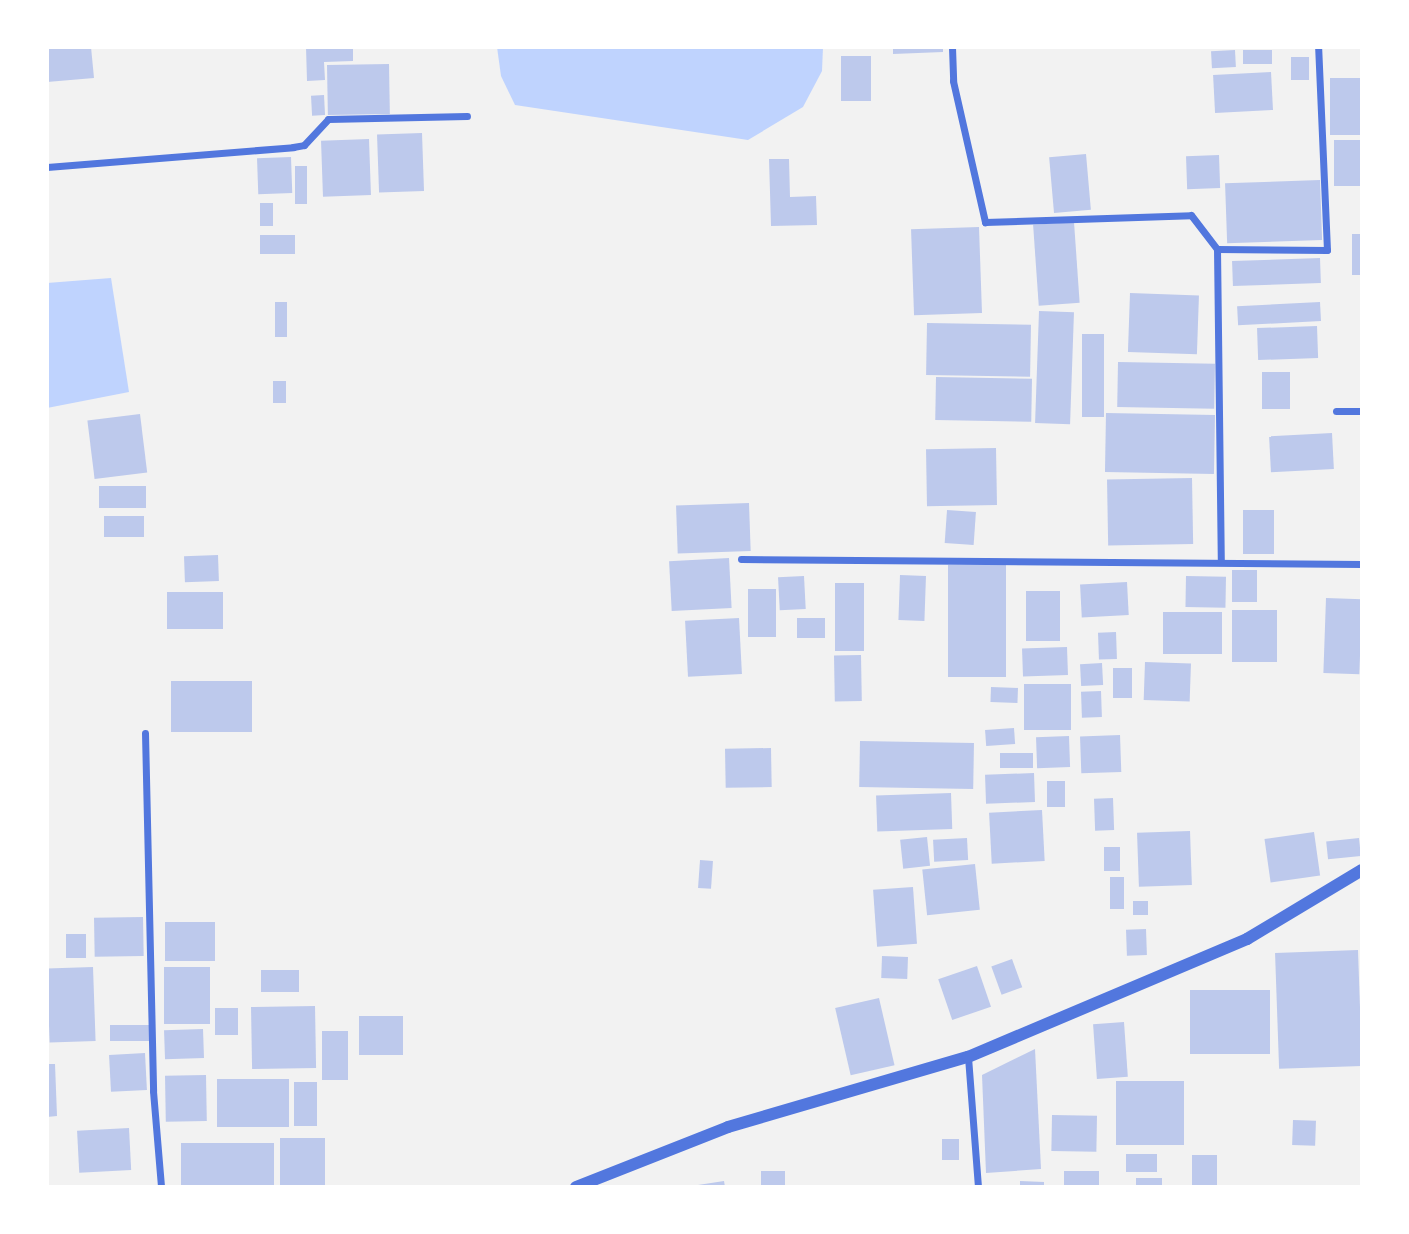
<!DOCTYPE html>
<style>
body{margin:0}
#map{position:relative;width:1409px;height:1234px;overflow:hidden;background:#f2f2f2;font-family:"Varela Round",sans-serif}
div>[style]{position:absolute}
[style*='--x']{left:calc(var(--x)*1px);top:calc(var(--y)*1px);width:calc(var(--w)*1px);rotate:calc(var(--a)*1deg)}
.water>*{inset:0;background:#bfd3fe}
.building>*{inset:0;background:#bdc9ec;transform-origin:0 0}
.minor>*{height:7px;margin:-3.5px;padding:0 3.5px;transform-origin:3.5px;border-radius:3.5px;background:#5277de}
.tertiary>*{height:12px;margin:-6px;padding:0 6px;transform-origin:6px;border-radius:6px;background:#5277de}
span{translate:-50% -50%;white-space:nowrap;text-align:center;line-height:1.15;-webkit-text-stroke:6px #fff;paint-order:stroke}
.frame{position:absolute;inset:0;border:49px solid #fff;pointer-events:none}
</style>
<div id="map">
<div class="water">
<i style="clip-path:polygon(497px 47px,823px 47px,822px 71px,803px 107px,748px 140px,515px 105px,501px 76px)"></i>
<i style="clip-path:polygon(111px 278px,129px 392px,47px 408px,47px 283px)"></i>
</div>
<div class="building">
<i style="clip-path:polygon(47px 47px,91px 47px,94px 78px,47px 82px)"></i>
<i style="clip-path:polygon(306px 47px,353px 47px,353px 61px,324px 62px,325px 80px,307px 81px)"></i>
<i style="clip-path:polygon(893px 47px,943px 47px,943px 52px,893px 54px)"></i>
<i style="left:1235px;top:50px;width:17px;height:24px;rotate:87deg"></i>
<i style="left:1243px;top:50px;width:29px;height:14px"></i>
<i style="left:841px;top:56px;width:30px;height:45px"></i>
<i style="left:1309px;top:57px;width:23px;height:18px;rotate:90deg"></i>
<i style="left:389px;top:64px;width:50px;height:62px;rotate:89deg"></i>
<i style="left:1271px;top:72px;width:38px;height:58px;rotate:87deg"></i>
<i style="left:1362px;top:78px;width:57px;height:32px;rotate:90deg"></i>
<i style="left:324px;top:95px;width:20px;height:13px;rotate:87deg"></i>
<i style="left:422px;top:133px;width:58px;height:45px;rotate:88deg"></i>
<i style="left:369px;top:139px;width:56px;height:48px;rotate:88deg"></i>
<i style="left:1362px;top:140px;width:46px;height:28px;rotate:90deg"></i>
<i style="left:1086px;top:154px;width:56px;height:37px;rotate:85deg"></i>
<i style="left:1219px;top:155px;width:33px;height:33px;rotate:88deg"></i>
<i style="left:291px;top:157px;width:36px;height:34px;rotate:88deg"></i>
<i style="clip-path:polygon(769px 159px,789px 159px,790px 197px,816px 196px,817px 225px,771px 226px)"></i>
<i style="left:295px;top:166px;width:12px;height:38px"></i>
<i style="left:1320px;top:180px;width:60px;height:95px;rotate:88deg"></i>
<i style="left:273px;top:203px;width:23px;height:13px;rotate:90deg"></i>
<i style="left:1074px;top:222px;width:81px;height:41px;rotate:86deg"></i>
<i style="left:979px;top:227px;width:86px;height:68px;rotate:88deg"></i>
<i style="left:1362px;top:234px;width:41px;height:10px;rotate:90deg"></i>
<i style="left:295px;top:235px;width:19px;height:35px;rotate:90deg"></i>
<i style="left:1320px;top:258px;width:25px;height:88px;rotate:88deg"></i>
<i style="left:1130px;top:293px;width:69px;height:59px;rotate:2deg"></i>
<i style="left:275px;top:302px;width:12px;height:35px"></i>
<i style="left:1320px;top:302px;width:19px;height:83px;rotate:87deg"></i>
<i style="left:1039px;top:311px;width:35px;height:112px;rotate:2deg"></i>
<i style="left:927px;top:323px;width:104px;height:52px;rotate:1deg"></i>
<i style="left:1317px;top:326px;width:32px;height:60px;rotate:88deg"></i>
<i style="left:1082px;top:334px;width:22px;height:83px"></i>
<i style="left:1118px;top:362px;width:97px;height:45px;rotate:1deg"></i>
<i style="left:1262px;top:372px;width:28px;height:37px"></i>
<i style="left:936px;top:377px;width:96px;height:43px;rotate:1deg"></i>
<i style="left:273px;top:381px;width:13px;height:22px"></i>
<i style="left:1106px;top:413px;width:109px;height:59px;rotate:1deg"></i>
<i style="left:140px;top:414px;width:59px;height:53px;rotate:83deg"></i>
<i style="left:1332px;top:433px;width:36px;height:63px;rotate:87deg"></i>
<i style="left:996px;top:448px;width:57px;height:70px;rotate:89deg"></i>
<i style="left:1192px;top:478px;width:66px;height:85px;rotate:89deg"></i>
<i style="left:146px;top:486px;width:22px;height:47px;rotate:90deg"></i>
<i style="left:749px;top:503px;width:48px;height:73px;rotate:88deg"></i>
<i style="left:947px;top:510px;width:29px;height:33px;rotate:4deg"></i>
<i style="left:1243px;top:510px;width:31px;height:44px"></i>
<i style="left:104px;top:516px;width:40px;height:21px"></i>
<i style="left:218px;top:555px;width:26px;height:34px;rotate:88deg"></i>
<i style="left:729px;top:558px;width:50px;height:60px;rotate:87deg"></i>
<i style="left:948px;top:565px;width:58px;height:112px"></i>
<i style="left:1232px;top:570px;width:25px;height:32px"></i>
<i style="left:900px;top:575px;width:26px;height:45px;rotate:2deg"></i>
<i style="left:804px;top:576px;width:33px;height:26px;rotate:87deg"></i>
<i style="left:1186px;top:576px;width:40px;height:31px;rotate:1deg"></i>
<i style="left:1127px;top:582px;width:33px;height:47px;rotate:87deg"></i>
<i style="left:835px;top:583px;width:29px;height:68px"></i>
<i style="left:748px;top:589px;width:28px;height:48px"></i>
<i style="left:1026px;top:591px;width:34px;height:50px"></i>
<i style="left:223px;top:592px;width:37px;height:56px;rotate:90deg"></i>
<i style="left:1326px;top:598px;width:36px;height:75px;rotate:2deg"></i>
<i style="left:1232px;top:610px;width:45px;height:52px"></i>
<i style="left:1163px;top:612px;width:59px;height:42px"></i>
<i style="left:739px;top:618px;width:56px;height:54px;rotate:87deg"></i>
<i style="left:825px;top:618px;width:20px;height:28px;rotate:90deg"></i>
<i style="left:1116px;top:632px;width:27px;height:18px;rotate:88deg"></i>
<i style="left:1067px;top:647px;width:28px;height:45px;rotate:88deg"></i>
<i style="left:861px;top:655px;width:46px;height:27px;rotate:89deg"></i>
<i style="left:1145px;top:662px;width:46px;height:38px;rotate:2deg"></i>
<i style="left:1102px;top:663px;width:22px;height:22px;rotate:87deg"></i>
<i style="left:1113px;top:668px;width:19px;height:30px"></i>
<i style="left:171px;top:681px;width:81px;height:51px"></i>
<i style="left:1024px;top:684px;width:47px;height:46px"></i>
<i style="left:991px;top:687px;width:27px;height:15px;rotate:2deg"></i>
<i style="left:1101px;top:691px;width:26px;height:20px;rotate:88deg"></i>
<i style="left:1014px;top:728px;width:16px;height:29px;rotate:86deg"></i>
<i style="left:1120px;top:735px;width:37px;height:40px;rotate:88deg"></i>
<i style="left:1069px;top:736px;width:31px;height:33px;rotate:88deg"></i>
<i style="left:860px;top:741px;width:114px;height:46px;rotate:1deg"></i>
<i style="left:771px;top:748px;width:39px;height:46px;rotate:89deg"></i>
<i style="left:1033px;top:753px;width:15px;height:33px;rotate:90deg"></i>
<i style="left:1034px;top:773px;width:29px;height:49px;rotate:88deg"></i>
<i style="left:1047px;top:781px;width:18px;height:26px"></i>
<i style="left:951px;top:793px;width:36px;height:75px;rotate:88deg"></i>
<i style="left:1113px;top:798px;width:32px;height:19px;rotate:88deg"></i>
<i style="left:1042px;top:810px;width:51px;height:53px;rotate:87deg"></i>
<i style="left:1190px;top:831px;width:54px;height:53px;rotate:88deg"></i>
<i style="left:1314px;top:832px;width:44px;height:50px;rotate:82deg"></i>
<i style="left:927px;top:837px;width:29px;height:27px;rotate:84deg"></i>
<i style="left:967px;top:838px;width:22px;height:34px;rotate:87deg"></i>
<i style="left:1359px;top:838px;width:18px;height:33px;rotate:84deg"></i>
<i style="left:1104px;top:847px;width:16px;height:24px"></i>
<i style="left:700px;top:860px;width:13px;height:28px;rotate:4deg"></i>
<i style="left:975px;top:864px;width:46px;height:53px;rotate:84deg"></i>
<i style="left:1110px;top:877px;width:14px;height:32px"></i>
<i style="left:913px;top:887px;width:57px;height:40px;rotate:86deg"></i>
<i style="left:1148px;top:901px;width:14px;height:15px;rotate:90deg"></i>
<i style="left:143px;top:917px;width:39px;height:49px;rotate:89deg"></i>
<i style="left:165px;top:922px;width:50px;height:39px"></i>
<i style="left:1146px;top:929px;width:26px;height:20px;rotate:88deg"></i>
<i style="left:66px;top:934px;width:20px;height:24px"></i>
<i style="left:1358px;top:950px;width:116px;height:83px;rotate:88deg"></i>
<i style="left:882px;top:956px;width:26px;height:22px;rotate:2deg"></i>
<i style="left:1012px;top:959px;width:30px;height:22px;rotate:70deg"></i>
<i style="left:977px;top:966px;width:43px;height:41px;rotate:71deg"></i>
<i style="left:93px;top:967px;width:74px;height:46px;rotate:88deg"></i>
<i style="left:164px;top:967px;width:46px;height:57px"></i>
<i style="left:261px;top:970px;width:38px;height:22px"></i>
<i style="left:1190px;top:990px;width:80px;height:64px"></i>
<i style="left:879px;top:998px;width:69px;height:45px;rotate:77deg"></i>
<i style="left:315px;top:1006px;width:62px;height:64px;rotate:89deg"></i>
<i style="left:215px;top:1008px;width:23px;height:27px"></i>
<i style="left:359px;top:1016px;width:44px;height:39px"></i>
<i style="left:1124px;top:1022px;width:55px;height:31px;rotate:86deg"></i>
<i style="left:150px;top:1025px;width:16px;height:40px;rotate:90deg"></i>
<i style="left:203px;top:1029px;width:29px;height:39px;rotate:88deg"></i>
<i style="left:322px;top:1031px;width:26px;height:49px"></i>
<i style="clip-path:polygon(1035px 1049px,1041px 1169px,986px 1173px,982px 1075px)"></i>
<i style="left:145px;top:1053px;width:37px;height:36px;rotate:87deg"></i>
<i style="clip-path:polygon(47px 1064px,55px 1064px,57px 1116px,47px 1117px)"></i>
<i style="left:206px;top:1075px;width:46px;height:41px;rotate:89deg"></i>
<i style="left:289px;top:1079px;width:48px;height:72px;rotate:90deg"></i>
<i style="left:1116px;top:1081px;width:68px;height:64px"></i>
<i style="left:317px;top:1082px;width:44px;height:23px;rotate:90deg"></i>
<i style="left:1052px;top:1115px;width:45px;height:36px;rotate:1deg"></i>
<i style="left:1293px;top:1120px;width:23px;height:25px;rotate:2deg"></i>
<i style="left:129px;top:1128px;width:42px;height:52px;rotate:87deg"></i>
<i style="left:325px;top:1138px;width:49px;height:45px;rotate:90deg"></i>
<i style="left:942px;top:1139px;width:17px;height:21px"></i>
<i style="left:274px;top:1143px;width:44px;height:93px;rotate:90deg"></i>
<i style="left:1126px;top:1154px;width:31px;height:18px"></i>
<i style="left:1192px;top:1155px;width:25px;height:32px"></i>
<i style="left:761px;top:1171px;width:24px;height:16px"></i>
<i style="left:1064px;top:1171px;width:35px;height:16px"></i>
<i style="left:1136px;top:1178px;width:26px;height:9px"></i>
<i style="clip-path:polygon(724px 1181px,725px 1187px,698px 1187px,698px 1185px)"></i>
<i style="clip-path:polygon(1020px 1181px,1044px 1182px,1044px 1187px,1020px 1187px)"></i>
</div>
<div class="minor">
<i style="--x:952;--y:47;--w:34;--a:88"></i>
<i style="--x:953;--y:81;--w:145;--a:77.2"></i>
<i style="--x:985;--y:222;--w:206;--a:-1.9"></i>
<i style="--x:1191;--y:215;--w:43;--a:52.6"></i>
<i style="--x:1217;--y:249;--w:110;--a:0.5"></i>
<i style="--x:1327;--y:250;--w:203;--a:-92.5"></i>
<i style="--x:47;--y:167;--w:247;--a:-4.6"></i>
<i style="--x:293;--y:147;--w:11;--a:-10"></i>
<i style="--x:304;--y:145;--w:35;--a:-47"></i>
<i style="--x:328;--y:119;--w:139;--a:-1.2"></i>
<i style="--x:1217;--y:249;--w:311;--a:89.3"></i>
<i style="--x:1336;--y:411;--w:26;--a:0"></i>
<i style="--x:741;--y:559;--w:621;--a:0.46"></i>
<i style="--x:145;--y:733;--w:358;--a:88.7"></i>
<i style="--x:153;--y:1091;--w:96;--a:85.2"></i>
<i style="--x:968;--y:1057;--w:130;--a:85.6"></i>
</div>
<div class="tertiary">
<i style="--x:576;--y:1187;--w:163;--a:-21.5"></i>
<i style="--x:728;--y:1127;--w:250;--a:-16.3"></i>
<i style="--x:968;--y:1057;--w:303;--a:-22.9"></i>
<i style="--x:1247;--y:939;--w:134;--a:-31"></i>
</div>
<div class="frame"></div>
</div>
